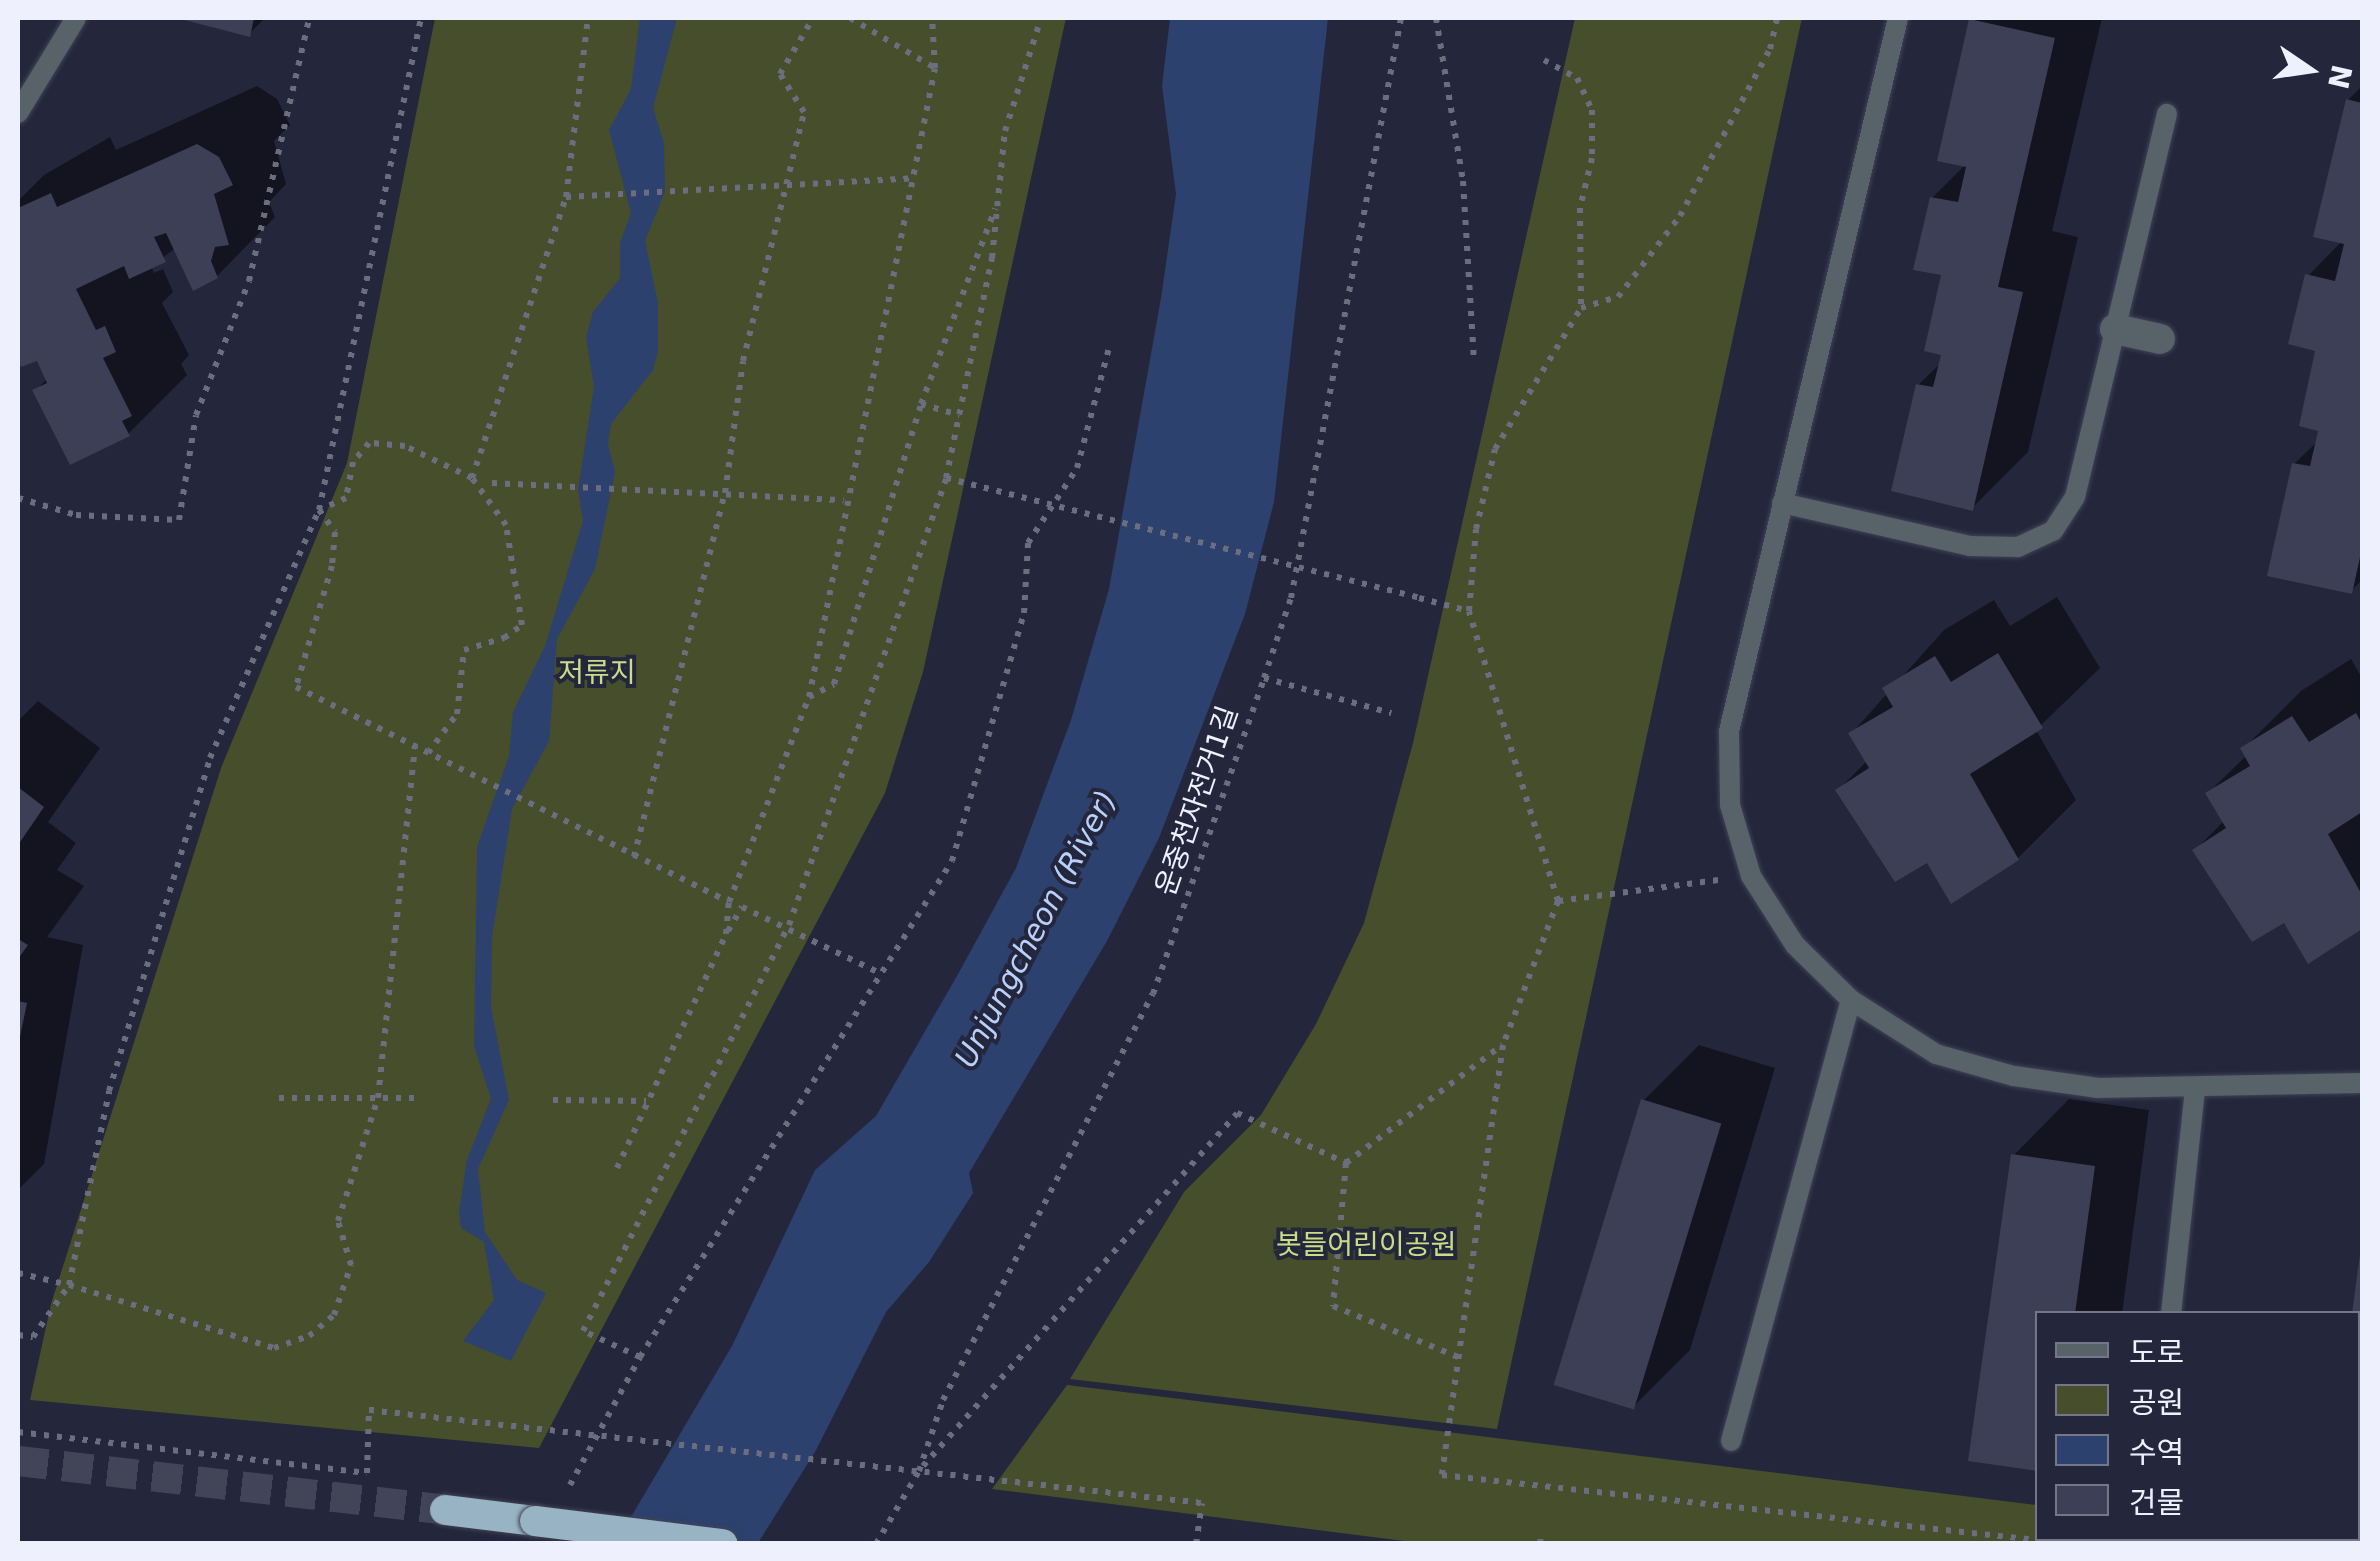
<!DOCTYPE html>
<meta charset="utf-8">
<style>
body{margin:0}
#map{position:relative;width:2380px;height:1561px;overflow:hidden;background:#24263b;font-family:"DejaVu Sans","Noto Sans KR",sans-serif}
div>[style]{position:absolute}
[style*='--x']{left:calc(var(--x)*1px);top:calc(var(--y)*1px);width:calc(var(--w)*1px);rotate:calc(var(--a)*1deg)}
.green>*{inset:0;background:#464e2c}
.water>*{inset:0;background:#2c416e}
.shadow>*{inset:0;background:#0007}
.building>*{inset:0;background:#3c3f55;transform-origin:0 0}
.highway-tunnel>*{height:30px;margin-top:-15px;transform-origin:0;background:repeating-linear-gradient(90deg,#424458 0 30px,transparent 0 45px)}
.path>*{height:6px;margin-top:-3px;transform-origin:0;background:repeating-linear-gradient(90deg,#6c6e80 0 5px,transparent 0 13px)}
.roads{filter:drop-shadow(0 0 2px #404256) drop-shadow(0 0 2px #404256)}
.lane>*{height:20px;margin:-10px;padding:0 10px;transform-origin:10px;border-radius:10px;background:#586269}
.street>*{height:30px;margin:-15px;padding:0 15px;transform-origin:15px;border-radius:15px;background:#586269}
.highway>*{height:30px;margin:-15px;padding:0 15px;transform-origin:15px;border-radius:15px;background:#98b3c3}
.path-bridge>*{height:6px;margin-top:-3px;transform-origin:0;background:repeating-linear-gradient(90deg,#6c6e80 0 5px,transparent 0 13px)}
.bridges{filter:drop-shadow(0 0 2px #404256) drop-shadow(0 0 2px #404256)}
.highway-bridge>*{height:30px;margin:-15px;padding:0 15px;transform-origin:15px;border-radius:15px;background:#98b3c3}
span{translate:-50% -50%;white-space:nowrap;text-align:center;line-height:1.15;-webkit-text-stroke:8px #24263b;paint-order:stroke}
.park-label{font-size:28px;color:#c7dd88}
.street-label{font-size:28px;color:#eef0fe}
.water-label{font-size:30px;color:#b9d0fc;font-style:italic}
.frame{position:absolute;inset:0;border:20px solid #eef0fe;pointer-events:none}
.legend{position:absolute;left:2035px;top:1311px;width:325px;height:230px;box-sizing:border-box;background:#24263b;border:2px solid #757789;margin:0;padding:12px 18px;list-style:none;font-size:30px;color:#eef0fe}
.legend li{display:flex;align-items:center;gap:20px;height:50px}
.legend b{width:50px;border:2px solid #757789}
.north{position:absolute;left:2260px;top:20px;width:100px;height:100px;-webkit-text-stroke:8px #24263b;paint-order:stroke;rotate:103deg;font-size:28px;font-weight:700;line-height:40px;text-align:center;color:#eef0fe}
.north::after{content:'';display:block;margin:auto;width:35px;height:45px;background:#eef0fe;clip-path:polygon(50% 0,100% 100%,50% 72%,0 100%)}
</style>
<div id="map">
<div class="green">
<i style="clip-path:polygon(435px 18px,1066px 18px,923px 672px,885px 793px,539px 1448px,30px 1400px,51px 1304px,221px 768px,347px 463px)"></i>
<i style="clip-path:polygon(1575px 18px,1802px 18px,1497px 1429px,1070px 1379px,1184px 1192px,1261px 1115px,1316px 1024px,1364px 923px,1413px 743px)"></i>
<i style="clip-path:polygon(1067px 1385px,2037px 1505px,2038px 1538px,2348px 1543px,1428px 1544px,992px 1489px)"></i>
</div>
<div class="water">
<i style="clip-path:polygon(640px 18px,677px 18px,653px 108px,664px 143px,665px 191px,645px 241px,658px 303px,658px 351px,653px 370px,611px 424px,608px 444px,615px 472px,595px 569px,557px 639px,549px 741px,512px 809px,492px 937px,491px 1007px,509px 1100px,478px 1169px,485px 1232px,517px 1280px,546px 1293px,511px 1361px,463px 1341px,494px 1300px,484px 1242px,461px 1228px,459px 1212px,467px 1160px,491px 1099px,474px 1046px,477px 847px,509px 756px,513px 712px,545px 646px,583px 521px,578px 490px,594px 387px,586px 337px,593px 312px,620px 278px,620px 243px,631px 213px,609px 130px,631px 89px)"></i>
<i style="clip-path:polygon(1170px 18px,1328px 18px,1274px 502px,1245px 614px,1159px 838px,1107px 941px,969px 1173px,973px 1193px,929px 1262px,886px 1312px,815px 1452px,758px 1543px,615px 1544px,732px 1346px,815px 1170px,876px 1116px,957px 976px,1016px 868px,1071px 720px,1109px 589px,1161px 298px,1176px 194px,1162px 86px)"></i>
</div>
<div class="shadow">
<i style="clip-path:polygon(182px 18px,265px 18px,249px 34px)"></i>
<i style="clip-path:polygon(1975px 18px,2102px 18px,2052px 231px,2078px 237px,2028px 452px,1972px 508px,1918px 385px,1942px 362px,1944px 273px,1932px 198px,1965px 165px)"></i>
<i style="clip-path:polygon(257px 86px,277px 99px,290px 125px,274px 141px,286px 184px,269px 202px,275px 217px,217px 276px,176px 248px,151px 266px,154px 273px,163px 269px,173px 292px,162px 303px,189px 355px,181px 364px,187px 375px,128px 434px,35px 391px,48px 378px,38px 357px,22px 364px,18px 355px,18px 201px,44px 175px,110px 137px,116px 150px)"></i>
<i style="clip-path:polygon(2362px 86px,2362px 580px,2351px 591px,2294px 464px,2319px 440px,2318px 349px,2308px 276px,2342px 241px,2348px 100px)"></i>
<i style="clip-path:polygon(2057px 597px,2100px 668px,2036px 730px,2076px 800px,2018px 858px,1952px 900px,1928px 860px,1838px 790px,1867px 761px,1851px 734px,1944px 630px,1994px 600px,2010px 626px)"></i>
<i style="clip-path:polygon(2351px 659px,2362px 678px,2362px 926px,2309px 960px,2285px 920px,2195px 850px,2225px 820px,2208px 793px,2247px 755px,2243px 749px,2301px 691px)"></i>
<i style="clip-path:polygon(38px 701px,100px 748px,48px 822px,76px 843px,57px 870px,84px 886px,47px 937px,83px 945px,44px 1164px,18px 1190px,18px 721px)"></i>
<i style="clip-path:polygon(1699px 1045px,1775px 1068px,1690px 1350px,1634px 1406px,1643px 1101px)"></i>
<i style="clip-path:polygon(2069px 1099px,2149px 1110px,2122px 1314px,2038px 1314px,2014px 1155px)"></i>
<i style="clip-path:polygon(2362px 1256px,2362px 1507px,2354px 1314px)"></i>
</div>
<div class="building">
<i style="clip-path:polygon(177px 18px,254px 18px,250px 37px)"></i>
<i style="clip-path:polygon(1969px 19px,2055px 38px,1998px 287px,2023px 292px,1973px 511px,1891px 491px,1916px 384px,1933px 387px,1941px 355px,1924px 351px,1941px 275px,1913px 270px,1930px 197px,1958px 202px,1966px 167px,1937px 161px)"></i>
<i style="clip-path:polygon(2346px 99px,2362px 103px,2362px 548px,2352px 594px,2267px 576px,2292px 463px,2310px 466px,2318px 431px,2299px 426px,2315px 351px,2288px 344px,2305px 274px,2335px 281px,2344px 244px,2313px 237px)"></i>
<i style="clip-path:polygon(197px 144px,219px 157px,233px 185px,214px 194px,229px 245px,215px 247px,211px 261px,218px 278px,193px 291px,166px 233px,154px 237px,166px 262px,129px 279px,124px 266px,76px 289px,96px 330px,105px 326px,116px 352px,103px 358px,132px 416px,122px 421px,130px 436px,70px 465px,32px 390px,47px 383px,37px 361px,21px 367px,18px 360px,18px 208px,51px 193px,57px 207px)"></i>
<i style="clip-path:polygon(1998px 653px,2043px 728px,1970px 774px,2019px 860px,1951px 904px,1927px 863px,1895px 882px,1835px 790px,1869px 768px,1848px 733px,1893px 707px,1882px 688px,1935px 656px,1951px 682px)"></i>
<i style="clip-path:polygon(2356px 713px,2362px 724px,2362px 812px,2328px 834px,2362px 895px,2362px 929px,2308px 964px,2284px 923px,2252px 942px,2192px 850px,2226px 828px,2205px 793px,2250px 766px,2240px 748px,2292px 716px,2309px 742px)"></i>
<i style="clip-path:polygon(18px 787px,44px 807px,18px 845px)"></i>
<i style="clip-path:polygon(18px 939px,28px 945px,18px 959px)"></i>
<i style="clip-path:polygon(18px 1001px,27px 1003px,19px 1042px,18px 1042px)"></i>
<i style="left:1641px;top:1099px;width:84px;height:299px;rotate:17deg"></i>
<i style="clip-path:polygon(2011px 1154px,2095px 1166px,2075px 1314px,2038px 1314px,2038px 1471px,1968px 1461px)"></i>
<i style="clip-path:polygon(2360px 1254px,2362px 1254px,2362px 1509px,2358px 1314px,2352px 1314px)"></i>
</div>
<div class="highway-tunnel">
<i style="--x:18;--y:1461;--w:430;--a:6.5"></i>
</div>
<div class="path">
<i style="--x:850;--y:18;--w:99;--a:30.5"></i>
<i style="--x:1436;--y:18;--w:165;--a:80.6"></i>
<i style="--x:1463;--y:181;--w:179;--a:86.5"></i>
<i style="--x:1544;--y:60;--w:38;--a:29"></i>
<i style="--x:1577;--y:78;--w:35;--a:65"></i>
<i style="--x:1592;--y:110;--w:48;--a:90"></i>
<i style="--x:1592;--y:158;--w:51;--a:103.5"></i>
<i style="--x:1580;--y:208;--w:100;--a:89.4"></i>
<i style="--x:566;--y:197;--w:348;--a:-3.1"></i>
<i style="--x:921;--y:404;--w:40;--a:16"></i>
<i style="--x:472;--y:478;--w:74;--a:-154.5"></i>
<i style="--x:405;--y:446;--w:36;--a:-175"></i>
<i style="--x:369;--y:443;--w:25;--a:130"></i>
<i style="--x:353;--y:462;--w:37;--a:101"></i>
<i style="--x:346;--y:498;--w:30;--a:156"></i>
<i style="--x:319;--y:510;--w:27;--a:54"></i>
<i style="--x:335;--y:532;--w:34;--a:95"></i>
<i style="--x:332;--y:566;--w:126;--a:106.6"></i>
<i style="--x:296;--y:687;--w:483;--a:26.4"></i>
<i style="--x:492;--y:483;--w:352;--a:2.8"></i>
<i style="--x:18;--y:498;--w:60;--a:16.3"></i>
<i style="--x:76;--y:515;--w:103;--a:2.8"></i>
<i style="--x:179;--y:520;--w:106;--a:-80.8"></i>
<i style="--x:196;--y:415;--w:144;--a:-68.4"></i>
<i style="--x:249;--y:281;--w:270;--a:-77.1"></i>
<i style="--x:1419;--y:598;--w:52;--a:14.6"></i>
<i style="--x:1264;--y:678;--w:132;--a:15.4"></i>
<i style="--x:809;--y:697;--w:28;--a:-27"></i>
<i style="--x:834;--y:684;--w:293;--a:-72.7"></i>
<i style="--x:921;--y:404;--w:209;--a:-69.2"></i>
<i style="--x:428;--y:753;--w:49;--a:-53.4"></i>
<i style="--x:457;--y:714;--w:64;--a:-83.8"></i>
<i style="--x:464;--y:650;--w:42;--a:-16.7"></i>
<i style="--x:504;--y:638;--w:22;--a:-36"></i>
<i style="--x:522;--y:625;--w:101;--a:-99.1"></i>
<i style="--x:506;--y:525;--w:58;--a:-125.9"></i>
<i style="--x:472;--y:478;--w:296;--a:-71.5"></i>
<i style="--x:566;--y:197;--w:180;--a:-83"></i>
<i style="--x:634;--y:857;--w:375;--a:-76"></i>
<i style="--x:725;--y:493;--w:133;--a:-82.2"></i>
<i style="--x:743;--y:361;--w:256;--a:-76.2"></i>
<i style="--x:804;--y:112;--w:45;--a:-122.3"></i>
<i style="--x:780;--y:74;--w:65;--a:-59.5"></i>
<i style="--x:1718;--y:880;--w:161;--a:172.5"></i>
<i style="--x:1558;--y:901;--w:154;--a:110.9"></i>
<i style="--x:1503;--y:1045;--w:434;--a:98.1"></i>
<i style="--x:1442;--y:1475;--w:634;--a:6.25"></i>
<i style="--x:1558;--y:901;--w:303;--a:-107.1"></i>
<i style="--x:1469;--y:611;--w:82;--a:-85.1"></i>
<i style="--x:1476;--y:529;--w:82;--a:-76.6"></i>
<i style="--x:1495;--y:449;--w:165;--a:-58.6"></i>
<i style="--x:1581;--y:308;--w:39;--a:-17"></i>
<i style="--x:1618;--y:297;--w:102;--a:-52.6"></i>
<i style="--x:1680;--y:216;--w:190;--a:-61.7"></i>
<i style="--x:1770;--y:49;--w:32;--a:-77"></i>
<i style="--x:728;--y:931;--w:28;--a:-60"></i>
<i style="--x:742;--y:907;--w:155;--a:25.6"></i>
<i style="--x:279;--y:1098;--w:138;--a:0"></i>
<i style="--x:553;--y:1100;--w:93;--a:0.6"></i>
<i style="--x:1346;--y:1163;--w:144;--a:95.2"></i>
<i style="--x:1333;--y:1306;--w:135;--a:22.2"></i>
<i style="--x:617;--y:1168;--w:258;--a:-65"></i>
<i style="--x:726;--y:934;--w:32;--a:-85"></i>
<i style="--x:729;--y:902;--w:220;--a:-68.7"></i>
<i style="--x:809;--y:697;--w:641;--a:-78.67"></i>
<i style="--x:935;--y:68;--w:50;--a:-93.4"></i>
<i style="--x:18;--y:1273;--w:52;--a:13.2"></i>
<i style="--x:69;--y:1285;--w:198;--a:-78.3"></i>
<i style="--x:109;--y:1091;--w:348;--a:-73.1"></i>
<i style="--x:210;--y:758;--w:271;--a:-66.3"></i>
<i style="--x:319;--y:510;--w:502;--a:-78.29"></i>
<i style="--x:18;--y:1335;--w:15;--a:8"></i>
<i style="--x:33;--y:1337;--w:63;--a:-55.3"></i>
<i style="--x:69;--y:1285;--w:214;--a:17.1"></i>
<i style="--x:274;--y:1348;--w:37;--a:-19"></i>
<i style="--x:309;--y:1336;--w:33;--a:-40"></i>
<i style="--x:334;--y:1315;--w:53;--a:-71.2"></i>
<i style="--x:351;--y:1265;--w:46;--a:-106.5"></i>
<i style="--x:338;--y:1221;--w:129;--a:-72"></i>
<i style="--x:378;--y:1098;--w:354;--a:-84"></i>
<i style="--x:640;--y:1357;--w:63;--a:-155.5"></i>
<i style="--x:583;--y:1331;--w:455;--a:-63.1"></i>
<i style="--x:789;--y:925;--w:474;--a:-70.6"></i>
<i style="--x:946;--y:478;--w:225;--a:-78.2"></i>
<i style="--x:992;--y:258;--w:128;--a:-84.2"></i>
<i style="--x:1005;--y:131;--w:119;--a:-72.3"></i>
<i style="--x:18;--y:1432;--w:351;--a:6.7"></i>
<i style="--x:367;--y:1473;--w:63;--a:-88.2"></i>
<i style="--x:923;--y:1466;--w:472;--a:-48.3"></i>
<i style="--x:1237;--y:1113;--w:120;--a:24.6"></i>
<i style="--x:1346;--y:1163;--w:196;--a:-37.1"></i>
<i style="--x:570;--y:1485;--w:146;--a:-61.3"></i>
<i style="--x:640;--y:1357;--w:586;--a:-57.83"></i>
<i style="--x:952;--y:861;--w:258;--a:-73.8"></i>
<i style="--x:1024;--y:613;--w:70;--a:-86.7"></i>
<i style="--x:1028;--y:543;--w:90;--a:-56.8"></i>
<i style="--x:1077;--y:468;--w:124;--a:-75.1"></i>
<i style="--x:876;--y:1544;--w:85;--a:-59.5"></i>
<i style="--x:919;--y:1471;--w:75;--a:-71.3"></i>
<i style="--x:943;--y:1400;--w:457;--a:-62.7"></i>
<i style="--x:1153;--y:994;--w:335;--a:-70.6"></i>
<i style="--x:1264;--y:678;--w:84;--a:-71.4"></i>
<i style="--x:1291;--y:598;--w:590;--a:-79.26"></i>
<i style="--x:1196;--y:1544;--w:41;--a:-81.7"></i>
<i style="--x:1540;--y:1544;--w:10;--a:-84"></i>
</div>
<div class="roads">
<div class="lane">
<i style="--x:1898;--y:18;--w:733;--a:103.33"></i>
<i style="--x:1729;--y:731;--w:74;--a:89.2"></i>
<i style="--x:1730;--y:805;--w:74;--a:73.5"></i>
<i style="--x:1751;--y:876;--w:82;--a:57.5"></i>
<i style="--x:1795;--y:945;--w:78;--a:44.5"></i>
<i style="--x:1851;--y:1000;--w:101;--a:32.4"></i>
<i style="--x:1936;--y:1054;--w:81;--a:15.8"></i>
<i style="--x:2014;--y:1076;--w:85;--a:8.1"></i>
<i style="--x:2098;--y:1088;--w:264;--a:-1.1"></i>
<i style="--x:18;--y:113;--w:111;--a:-58.6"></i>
<i style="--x:1782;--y:503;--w:193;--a:12.9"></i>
<i style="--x:1970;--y:546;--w:48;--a:1.2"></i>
<i style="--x:2018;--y:547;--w:38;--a:-25"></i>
<i style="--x:2053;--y:531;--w:40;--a:-57.1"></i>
<i style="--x:2075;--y:497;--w:394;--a:-76.5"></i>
<i style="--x:2171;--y:1314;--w:225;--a:-83.9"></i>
<i style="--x:1731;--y:1441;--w:457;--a:-74.8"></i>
</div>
<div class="street">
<i style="--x:2115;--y:329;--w:46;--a:12.5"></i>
</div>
<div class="highway">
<i style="--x:445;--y:1510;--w:91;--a:7"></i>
</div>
</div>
<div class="path-bridge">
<i style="--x:946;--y:478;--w:488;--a:14.2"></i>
<i style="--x:369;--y:1410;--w:838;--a:6.37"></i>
</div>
<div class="bridges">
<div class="highway-bridge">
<i style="--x:535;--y:1521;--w:189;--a:7"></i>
</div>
</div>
<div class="park-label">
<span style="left:597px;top:673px">저류지</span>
<span style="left:1366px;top:1245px">봇들어린이공원</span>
</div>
<div class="street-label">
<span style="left:1197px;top:801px;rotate:-71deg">운중천자전거1길</span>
</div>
<div class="water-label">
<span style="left:1036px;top:929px;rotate:-62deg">Unjungcheon (River)</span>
</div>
<div class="frame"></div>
<ul class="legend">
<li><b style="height:12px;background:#586269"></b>도로</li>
<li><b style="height:28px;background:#464e2c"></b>공원</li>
<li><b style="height:28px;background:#2c416e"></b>수역</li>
<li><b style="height:28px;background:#3c3f55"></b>건물</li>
</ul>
<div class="north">N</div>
</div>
